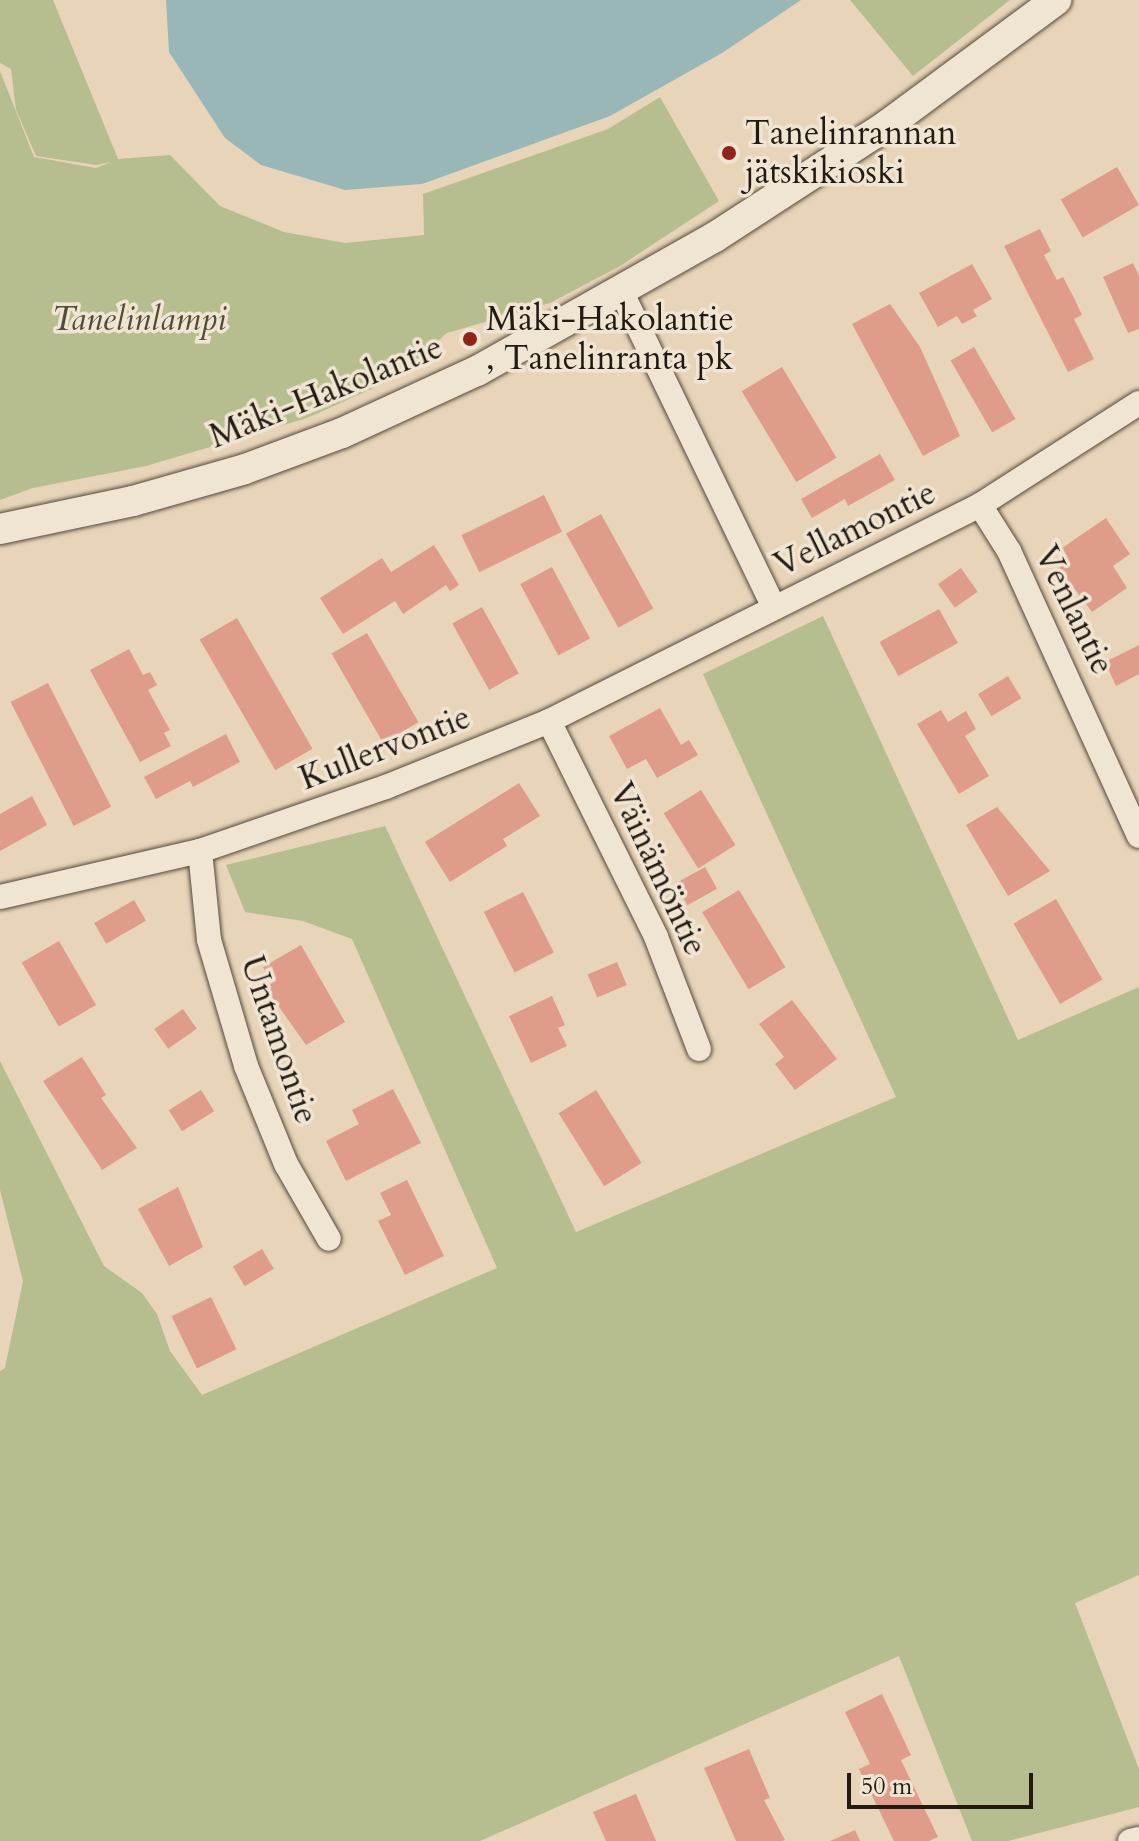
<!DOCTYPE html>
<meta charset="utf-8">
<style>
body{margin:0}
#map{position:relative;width:1139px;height:1841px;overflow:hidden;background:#e8d5b9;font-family:Cardo,serif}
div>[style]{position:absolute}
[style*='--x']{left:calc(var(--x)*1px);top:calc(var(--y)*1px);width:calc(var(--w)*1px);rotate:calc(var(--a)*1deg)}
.green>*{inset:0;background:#b6bd8f}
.water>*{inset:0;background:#99b7b7}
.building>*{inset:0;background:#df9c8a;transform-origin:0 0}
.roads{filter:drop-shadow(0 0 2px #544a3b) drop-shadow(0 0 2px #544a3b)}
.minor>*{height:24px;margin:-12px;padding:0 12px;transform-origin:12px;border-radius:12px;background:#f0e4d2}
.tertiary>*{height:30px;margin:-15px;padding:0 15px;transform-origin:15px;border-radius:15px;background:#f0e4d2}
.dots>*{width:22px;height:22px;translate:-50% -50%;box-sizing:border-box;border:4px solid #f0e4d2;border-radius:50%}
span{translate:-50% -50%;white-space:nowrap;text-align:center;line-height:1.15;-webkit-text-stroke:7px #f0e4d2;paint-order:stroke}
.poi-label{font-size:34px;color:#231b11}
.left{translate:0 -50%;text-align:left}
.park-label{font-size:34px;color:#4f4c37;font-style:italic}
.street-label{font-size:34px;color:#231b11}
.scale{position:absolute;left:847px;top:1773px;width:186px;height:36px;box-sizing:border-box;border:4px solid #231b11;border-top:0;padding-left:10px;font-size:24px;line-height:28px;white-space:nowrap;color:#231b11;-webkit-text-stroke:6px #f0e4d2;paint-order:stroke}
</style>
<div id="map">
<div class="green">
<i style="clip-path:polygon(0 0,53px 0,118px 159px,170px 155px,220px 206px,284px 232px,345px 243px,424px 235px,423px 194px,608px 129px,660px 97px,719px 201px,620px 266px,550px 303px,447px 333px,396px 378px,307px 418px,146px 466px,33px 488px,0 500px,0 71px,34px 157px,96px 168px,111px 162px,96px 165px,36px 156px,16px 110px,11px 69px,0 63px)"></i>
<i style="clip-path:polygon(850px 0,1010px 0,913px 76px)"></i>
<i style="clip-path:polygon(823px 616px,1018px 1040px,1139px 987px,1139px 1575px,1075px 1603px,1139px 1769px,1139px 1807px,1008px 1841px,972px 1841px,899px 1656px,480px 1841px,0 1841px,0 1371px,5px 1368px,23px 1281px,0 1190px,0 1061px,104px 1266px,142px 1293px,157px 1314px,170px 1351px,202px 1395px,497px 1268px,352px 939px,303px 921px,245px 912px,226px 865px,385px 826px,576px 1232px,896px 1097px,703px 674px)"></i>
</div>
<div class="water">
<i style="clip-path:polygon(166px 0,801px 0,722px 53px,610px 116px,422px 184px,345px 190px,261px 165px,225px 138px,169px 52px)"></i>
</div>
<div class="building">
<i style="left:1117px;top:167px;width:44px;height:65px;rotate:60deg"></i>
<i style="clip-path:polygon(1040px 229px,1051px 251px,1044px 255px,1057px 280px,1063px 277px,1073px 296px,1082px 315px,1074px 319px,1094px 359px,1068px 372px,1004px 246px)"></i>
<i style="clip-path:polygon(1133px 263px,1139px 276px,1139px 329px,1128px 333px,1103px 277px)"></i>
<i style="clip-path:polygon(972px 264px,992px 299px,973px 310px,977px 316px,962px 324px,957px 316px,938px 327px,919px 293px)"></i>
<i style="clip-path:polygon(890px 304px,920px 347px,960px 436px,923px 456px,852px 324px)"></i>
<i style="left:974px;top:347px;width:83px;height:27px;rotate:60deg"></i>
<i style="left:782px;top:367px;width:106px;height:47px;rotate:59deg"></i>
<i style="clip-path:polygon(880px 454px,895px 480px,848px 506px,845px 499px,812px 518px,801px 499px)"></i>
<i style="left:544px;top:495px;width:41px;height:92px;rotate:64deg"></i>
<i style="left:601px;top:514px;width:108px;height:40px;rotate:61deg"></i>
<i style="clip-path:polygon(1106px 518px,1130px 554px,1113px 566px,1127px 588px,1092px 612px,1059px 568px,1068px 562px,1059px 550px)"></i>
<i style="clip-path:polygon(434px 545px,459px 585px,450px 591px,446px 585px,403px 614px,395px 601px,343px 634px,320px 598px,382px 558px,391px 572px)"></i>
<i style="left:552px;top:567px;width:81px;height:36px;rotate:62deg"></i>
<i style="left:961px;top:568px;width:29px;height:28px;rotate:55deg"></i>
<i style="left:482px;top:607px;width:76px;height:34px;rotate:61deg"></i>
<i style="left:939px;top:609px;width:39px;height:68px;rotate:61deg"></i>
<i style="left:237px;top:618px;width:151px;height:43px;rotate:60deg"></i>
<i style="left:367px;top:633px;width:103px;height:41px;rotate:60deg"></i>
<i style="clip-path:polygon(1139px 645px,1139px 674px,1116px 686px,1105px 662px)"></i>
<i style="clip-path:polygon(129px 649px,143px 675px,150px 672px,157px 685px,148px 690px,170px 730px,164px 733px,171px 746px,140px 762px,90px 670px)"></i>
<i style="left:1008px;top:676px;width:26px;height:35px;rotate:59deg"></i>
<i style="left:48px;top:683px;width:139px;height:42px;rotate:63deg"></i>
<i style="clip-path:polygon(660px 708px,681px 745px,689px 740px,698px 755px,657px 778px,646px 759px,627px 769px,609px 736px)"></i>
<i style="clip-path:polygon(941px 710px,948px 722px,966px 711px,976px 729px,965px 736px,989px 776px,959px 794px,917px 724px)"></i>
<i style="clip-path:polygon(226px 734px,240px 762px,193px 787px,190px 781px,156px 799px,144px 777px)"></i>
<i style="clip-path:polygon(519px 783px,540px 816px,503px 839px,507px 846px,450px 882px,425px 842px)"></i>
<i style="left:701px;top:790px;width:65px;height:44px;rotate:58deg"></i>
<i style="clip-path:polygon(32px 796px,47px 825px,0 851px,0 814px)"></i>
<i style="clip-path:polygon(997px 807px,1050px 871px,1008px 896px,966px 825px)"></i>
<i style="left:705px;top:867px;width:25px;height:34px;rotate:61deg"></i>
<i style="left:739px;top:890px;width:90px;height:43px;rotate:59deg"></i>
<i style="left:523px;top:892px;width:68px;height:44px;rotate:63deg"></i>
<i style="left:1056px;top:899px;width:93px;height:49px;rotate:60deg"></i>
<i style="left:134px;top:900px;width:24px;height:46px;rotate:60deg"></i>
<i style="left:59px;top:941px;width:74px;height:43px;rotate:60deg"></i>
<i style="clip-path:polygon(301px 945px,345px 1022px,306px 1045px,265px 987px,272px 983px,263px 967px)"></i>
<i style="left:617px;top:962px;width:25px;height:32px;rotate:67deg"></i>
<i style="clip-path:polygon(552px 996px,565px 1025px,558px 1028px,567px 1046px,531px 1063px,509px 1016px)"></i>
<i style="clip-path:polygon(792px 1000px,837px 1059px,795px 1090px,775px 1064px,784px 1057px,759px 1024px)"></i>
<i style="left:183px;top:1009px;width:24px;height:35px;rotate:55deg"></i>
<i style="clip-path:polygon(82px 1057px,106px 1095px,101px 1098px,137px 1148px,102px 1170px,43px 1081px)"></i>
<i style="clip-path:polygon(393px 1089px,421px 1143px,346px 1181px,326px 1141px,359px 1124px,352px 1110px)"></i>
<i style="left:201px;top:1090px;width:25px;height:38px;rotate:58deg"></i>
<i style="left:596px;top:1090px;width:86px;height:44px;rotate:58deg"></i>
<i style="clip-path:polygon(407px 1180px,444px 1256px,405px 1275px,378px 1221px,391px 1215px,380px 1193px)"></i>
<i style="clip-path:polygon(178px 1187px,203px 1247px,169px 1266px,138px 1209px)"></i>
<i style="left:262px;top:1249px;width:23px;height:34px;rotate:59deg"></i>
<i style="left:211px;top:1297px;width:58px;height:44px;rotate:64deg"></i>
<i style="clip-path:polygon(882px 1694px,911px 1755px,901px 1760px,938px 1837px,929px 1841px,894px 1841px,859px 1769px,870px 1764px,845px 1712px)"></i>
<i style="clip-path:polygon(749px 1749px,770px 1798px,764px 1800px,785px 1840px,782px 1841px,736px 1841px,704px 1768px)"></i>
<i style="clip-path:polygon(636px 1794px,656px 1841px,606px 1841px,593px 1812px)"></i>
<i style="clip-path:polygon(855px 1830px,860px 1841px,830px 1841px)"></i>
</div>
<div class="roads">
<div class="minor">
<i style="--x:622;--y:293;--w:349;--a:64.2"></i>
<i style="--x:980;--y:505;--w:54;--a:57.8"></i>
<i style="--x:1009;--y:551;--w:313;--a:65.5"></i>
<i style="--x:549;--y:721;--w:241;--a:63.6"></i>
<i style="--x:656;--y:937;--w:120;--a:69"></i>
<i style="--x:200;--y:851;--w:89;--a:84.2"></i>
<i style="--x:209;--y:940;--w:131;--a:73.6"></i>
<i style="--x:246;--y:1066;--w:106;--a:67.8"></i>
<i style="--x:286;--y:1164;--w:86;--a:60.2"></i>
<i style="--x:0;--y:897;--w:205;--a:-13"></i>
<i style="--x:200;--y:851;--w:197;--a:-19"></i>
<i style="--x:386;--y:787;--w:176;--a:-22"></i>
<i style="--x:549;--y:721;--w:482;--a:-26.6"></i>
<i style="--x:980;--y:505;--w:189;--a:-32.7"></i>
<i style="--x:1130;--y:1841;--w:9;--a:-13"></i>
</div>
<div class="tertiary">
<i style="--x:0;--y:529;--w:136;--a:-11.9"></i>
<i style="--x:133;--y:501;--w:116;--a:-15.9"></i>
<i style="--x:245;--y:469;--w:103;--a:-20.4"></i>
<i style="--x:342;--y:433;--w:149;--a:-24.7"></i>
<i style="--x:477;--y:371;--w:273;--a:-29.4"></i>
<i style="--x:715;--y:237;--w:204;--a:-33"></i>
<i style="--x:886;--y:126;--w:212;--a:-36.5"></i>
</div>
</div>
<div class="dots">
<i style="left:729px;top:153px;background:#8f2418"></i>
<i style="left:470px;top:339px;background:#8f2418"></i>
</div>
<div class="poi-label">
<span class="left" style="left:745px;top:153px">Tanelinrannan<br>jätskikioski</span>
<span class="left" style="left:486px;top:339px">Mäki-Hakolantie<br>, Tanelinranta pk</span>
</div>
<div class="park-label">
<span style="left:139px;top:320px">Tanelinlampi</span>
</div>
<div class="street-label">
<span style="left:326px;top:392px;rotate:-22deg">Mäki-Hakolantie</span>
<span style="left:855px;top:529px;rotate:-26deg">Vellamontie</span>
<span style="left:1074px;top:610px;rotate:64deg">Venlantie</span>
<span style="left:385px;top:748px;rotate:-21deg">Kullervontie</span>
<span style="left:658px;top:869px;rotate:65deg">Väinämöntie</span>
<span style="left:279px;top:1040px;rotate:71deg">Untamontie</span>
</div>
<div class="scale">50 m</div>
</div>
